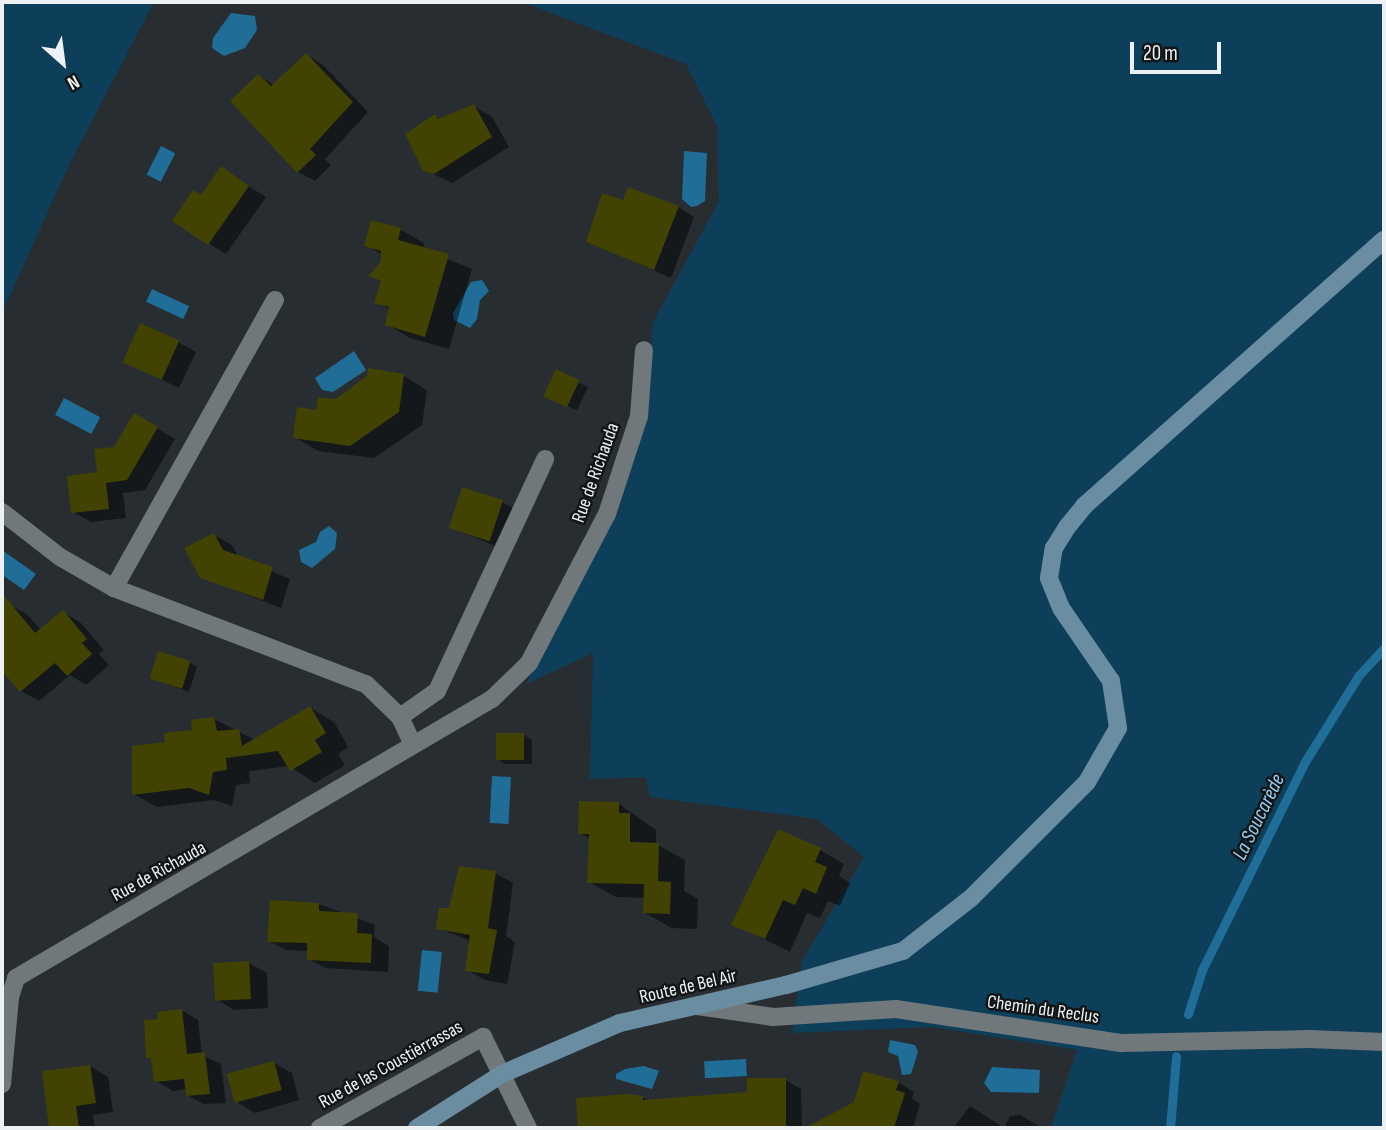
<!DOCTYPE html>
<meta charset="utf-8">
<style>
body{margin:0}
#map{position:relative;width:1386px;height:1130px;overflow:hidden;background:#272d31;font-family:"Sofia Sans Condensed",sans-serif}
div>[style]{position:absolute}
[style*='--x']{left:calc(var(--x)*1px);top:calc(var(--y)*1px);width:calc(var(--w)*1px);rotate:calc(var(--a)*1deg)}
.green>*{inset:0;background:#0e3f5a}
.water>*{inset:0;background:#206d97;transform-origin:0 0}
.shadow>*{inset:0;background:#0007}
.stream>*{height:9px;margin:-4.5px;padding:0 4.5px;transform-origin:4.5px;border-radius:4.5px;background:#206d97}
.building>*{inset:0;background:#424303;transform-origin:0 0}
.street>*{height:18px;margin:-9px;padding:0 9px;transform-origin:9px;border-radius:9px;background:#71787c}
.secondary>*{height:18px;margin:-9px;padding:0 9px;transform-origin:9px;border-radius:9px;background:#6b8da2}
span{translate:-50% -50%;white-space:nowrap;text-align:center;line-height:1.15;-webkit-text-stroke:5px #121516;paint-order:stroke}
.street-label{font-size:19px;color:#edf1f4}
.water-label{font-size:21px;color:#97cef3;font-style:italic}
.frame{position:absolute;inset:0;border:4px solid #edf1f4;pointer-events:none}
.north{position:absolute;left:28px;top:28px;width:70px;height:70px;-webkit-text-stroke:5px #121516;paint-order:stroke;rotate:152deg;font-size:19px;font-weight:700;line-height:28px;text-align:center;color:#edf1f4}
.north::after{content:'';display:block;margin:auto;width:24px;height:32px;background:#edf1f4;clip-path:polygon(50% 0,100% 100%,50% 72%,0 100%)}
.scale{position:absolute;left:1130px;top:42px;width:91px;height:32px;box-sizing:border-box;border:4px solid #edf1f4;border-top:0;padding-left:9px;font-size:21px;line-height:24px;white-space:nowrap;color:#edf1f4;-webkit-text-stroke:5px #121516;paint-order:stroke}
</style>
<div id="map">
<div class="green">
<i style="clip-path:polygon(2px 2px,154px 2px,69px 165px,2px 313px)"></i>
<i style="clip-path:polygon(522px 2px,1384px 2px,1384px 1128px,1051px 1128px,1077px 1050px,933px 1027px,792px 1033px,802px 961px,864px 857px,817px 819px,650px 797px,646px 777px,590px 779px,593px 653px,526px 684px,617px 514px,646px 417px,653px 322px,719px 201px,717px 126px,686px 64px)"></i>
</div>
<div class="water">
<i style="clip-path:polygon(231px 13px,255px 16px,257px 30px,245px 48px,224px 56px,212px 48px,213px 38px)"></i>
<i style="left:161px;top:146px;width:16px;height:32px;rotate:27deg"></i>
<i style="clip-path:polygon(684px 151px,707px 153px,705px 201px,697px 206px,691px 207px,682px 199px)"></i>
<i style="clip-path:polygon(482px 280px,489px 291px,480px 300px,477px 319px,470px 328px,454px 320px,453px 313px,471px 282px)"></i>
<i style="left:152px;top:289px;width:41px;height:14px;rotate:25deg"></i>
<i style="clip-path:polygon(354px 351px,366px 370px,333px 392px,322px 390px,315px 378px)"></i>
<i style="left:64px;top:398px;width:41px;height:19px;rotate:28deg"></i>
<i style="clip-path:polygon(329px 526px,337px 533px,335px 549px,312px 568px,301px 562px,299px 550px,316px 542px,320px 532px)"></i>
<i style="clip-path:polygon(2px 550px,36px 574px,24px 590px,2px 575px)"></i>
<i style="left:492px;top:776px;width:19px;height:47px;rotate:3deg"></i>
<i style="left:422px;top:950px;width:20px;height:41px;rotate:6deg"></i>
<i style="clip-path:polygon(890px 1040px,915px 1045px,918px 1052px,911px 1074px,902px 1075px,898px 1056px,888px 1052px)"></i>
<i style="left:746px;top:1059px;width:17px;height:42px;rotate:87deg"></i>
<i style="clip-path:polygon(644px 1066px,659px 1071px,652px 1089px,616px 1079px,616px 1074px,625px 1069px)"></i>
<i style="clip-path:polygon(992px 1067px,1040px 1070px,1039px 1093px,991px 1092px,984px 1083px)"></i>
</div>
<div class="shadow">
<i style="clip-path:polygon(306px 55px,322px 64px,368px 112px,325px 159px,331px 165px,315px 181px,298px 172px,259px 76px,274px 85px)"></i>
<i style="clip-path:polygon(474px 106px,492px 117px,509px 147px,452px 183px,425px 170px,435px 116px,442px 120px)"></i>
<i style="clip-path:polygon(221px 169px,266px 197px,226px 254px,208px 243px,202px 197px)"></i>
<i style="clip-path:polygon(624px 203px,678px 207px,694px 217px,671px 278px,588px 241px)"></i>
<i style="clip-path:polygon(372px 222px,401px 230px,424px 243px,423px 249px,472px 269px,449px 349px,410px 338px,387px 324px,390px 310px,377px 302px,382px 282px,371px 276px,383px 262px,383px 255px,366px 245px)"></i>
<i style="clip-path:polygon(178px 342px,196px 352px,179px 388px,124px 361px)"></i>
<i style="clip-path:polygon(556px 372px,588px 387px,577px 410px,553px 400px)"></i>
<i style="clip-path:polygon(404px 376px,427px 390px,422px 425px,374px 458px,318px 451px,295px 437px,318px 412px,337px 401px)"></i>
<i style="clip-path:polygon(135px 415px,175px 439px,145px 490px,123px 493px,126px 518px,91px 522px,73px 512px)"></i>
<i style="clip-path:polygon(502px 502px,520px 512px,506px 551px,449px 526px)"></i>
<i style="clip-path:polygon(214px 535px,232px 545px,238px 557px,290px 579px,281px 608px,201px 577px)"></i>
<i style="clip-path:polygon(10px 605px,28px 615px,41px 630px,63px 612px,81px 623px,104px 650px,99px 654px,109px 665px,86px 685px,70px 675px,39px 701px,21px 691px,2px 665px,2px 612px)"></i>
<i style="clip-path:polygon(189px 662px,197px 667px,189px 692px,151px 678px)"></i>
<i style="clip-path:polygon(310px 708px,334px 722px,348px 747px,338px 754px,345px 765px,315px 783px,289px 766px,249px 771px,250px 783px,236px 785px,232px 806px,214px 800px,157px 807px,134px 794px,167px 743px,214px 719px,255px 740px)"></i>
<i style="clip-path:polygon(524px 735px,532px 740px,532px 764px,505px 764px,497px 759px)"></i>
<i style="clip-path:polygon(619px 804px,656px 830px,656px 844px,685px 860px,684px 891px,698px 899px,697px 929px,671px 928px,644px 912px,645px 898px,616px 897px,589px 882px,590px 839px,580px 833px)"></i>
<i style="clip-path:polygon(820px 850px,844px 864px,839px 876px,850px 883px,840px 906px,828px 901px,820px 918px,807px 913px,790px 952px,734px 924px)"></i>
<i style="clip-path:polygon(495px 873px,513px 883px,506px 936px,515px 942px,507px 984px,485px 980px,467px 970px,471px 941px,438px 928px)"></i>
<i style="clip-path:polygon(319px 904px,375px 925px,374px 937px,389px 946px,388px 972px,326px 968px,308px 959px,309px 951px,286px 950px,269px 941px)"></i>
<i style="clip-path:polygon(249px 963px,267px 973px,268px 1008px,234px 1010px,216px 999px)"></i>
<i style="clip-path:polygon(181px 1010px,198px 1020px,202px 1055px,221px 1064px,226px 1103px,204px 1104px,187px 1095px,187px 1089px,173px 1091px,156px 1081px,153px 1060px,148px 1057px,160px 1020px)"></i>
<i style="clip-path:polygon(274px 1063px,292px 1073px,299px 1100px,255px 1113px,237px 1102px)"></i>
<i style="clip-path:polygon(90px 1066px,108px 1077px,113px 1112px,93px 1115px,95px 1128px,51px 1128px,44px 1073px)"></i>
<i style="clip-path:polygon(785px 1080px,801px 1089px,802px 1128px,580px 1128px,578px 1100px,642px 1097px,649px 1101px,749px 1094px)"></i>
<i style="clip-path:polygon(898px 1082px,914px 1092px,912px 1099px,920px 1104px,913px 1128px,822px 1128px,819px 1123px)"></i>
<i style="clip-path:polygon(970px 1106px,1004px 1128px,1010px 1116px,1020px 1115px,1042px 1128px,953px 1128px)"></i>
</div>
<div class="stream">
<i style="--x:1188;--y:1014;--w:46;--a:-72.3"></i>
<i style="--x:1202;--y:970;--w:234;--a:-63.7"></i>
<i style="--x:1306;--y:760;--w:100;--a:-58.1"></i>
<i style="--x:1359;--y:675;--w:37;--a:-47"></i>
<i style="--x:1170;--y:1128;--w:72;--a:-85.2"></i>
</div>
<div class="building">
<i style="clip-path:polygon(306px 53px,353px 102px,310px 149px,316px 155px,297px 173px,230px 101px,258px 74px,271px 86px)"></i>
<i style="clip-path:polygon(474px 104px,492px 137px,434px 174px,423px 171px,405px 134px,435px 114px,438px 119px)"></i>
<i style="clip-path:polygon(221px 166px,249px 186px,208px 245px,172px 221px,193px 190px,201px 195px)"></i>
<i style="clip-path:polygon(628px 187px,679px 206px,654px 270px,586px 242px,602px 193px,623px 200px)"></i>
<i style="clip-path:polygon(371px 220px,401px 228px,398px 240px,449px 254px,425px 337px,385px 325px,389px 307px,374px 303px,381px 281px,369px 276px,381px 261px,381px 251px,364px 246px)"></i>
<i style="left:140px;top:323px;width:43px;height:43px;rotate:24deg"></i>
<i style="clip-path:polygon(368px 368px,404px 374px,399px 412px,350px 446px,293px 438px,297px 407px,316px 410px,318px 397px,336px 399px,367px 376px)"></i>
<i style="left:556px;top:369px;width:26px;height:30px;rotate:25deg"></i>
<i style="clip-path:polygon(134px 413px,158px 427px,127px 480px,106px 483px,109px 509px,71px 513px,67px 476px,97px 472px,94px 449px,114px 447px)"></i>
<i style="left:462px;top:487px;width:43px;height:43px;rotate:18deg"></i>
<i style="clip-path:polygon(214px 533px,223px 550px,273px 567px,263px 600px,200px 578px,184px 548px)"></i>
<i style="clip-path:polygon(2px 593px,35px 633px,63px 610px,87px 639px,82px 643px,92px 654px,67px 676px,55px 663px,20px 692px,2px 671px)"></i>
<i style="left:158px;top:651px;width:34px;height:29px;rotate:17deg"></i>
<i style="clip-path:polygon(310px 706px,326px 733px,315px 740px,322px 752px,290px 771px,278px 751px,226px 758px,227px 770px,213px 772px,209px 795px,189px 788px,132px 795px,132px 746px,165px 742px,164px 733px,192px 730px,191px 720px,214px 717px,217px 731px,239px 729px,242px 746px)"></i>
<i style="left:496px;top:733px;width:28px;height:27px"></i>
<i style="clip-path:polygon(579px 801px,619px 802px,619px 813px,630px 813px,630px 842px,659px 843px,658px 881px,671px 882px,670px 914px,643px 913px,644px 884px,587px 883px,589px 834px,578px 834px)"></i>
<i style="clip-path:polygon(778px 829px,821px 848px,815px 862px,827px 867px,816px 894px,803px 888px,795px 905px,783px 900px,765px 939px,731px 925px)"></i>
<i style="clip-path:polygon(459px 866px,496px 871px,488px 928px,497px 930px,489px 974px,465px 971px,470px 935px,436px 929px,439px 908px,449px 908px)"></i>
<i style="clip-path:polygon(270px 900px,319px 903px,319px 911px,358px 913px,357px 933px,372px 934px,371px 963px,307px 960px,307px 943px,267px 942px)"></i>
<i style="left:249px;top:961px;width:38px;height:36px;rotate:87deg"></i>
<i style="clip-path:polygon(182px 1009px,187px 1054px,205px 1052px,210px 1094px,186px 1096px,184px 1079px,154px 1082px,151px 1058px,146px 1058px,144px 1020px,158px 1019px,157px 1012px)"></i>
<i style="left:274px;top:1061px;width:30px;height:49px;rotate:75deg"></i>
<i style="clip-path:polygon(90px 1065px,96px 1103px,76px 1106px,79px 1128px,49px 1128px,42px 1071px)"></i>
<i style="clip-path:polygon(863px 1071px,899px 1081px,896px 1090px,905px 1093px,894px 1128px,805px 1128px,854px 1102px)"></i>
<i style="clip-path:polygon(747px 1078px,786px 1078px,786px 1128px,578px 1128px,576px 1098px,628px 1094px,643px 1096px,643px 1100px,747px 1092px)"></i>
</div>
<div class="street">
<i style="--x:2;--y:512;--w:73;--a:37.8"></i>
<i style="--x:60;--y:557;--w:62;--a:29.9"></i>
<i style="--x:114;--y:588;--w:270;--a:20.9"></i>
<i style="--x:366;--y:684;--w:47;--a:44.1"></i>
<i style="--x:400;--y:717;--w:29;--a:65"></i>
<i style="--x:114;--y:588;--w:330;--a:-60.8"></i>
<i style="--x:400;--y:717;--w:45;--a:-35.1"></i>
<i style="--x:437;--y:691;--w:256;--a:-65"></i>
<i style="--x:697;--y:1006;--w:77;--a:8.2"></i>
<i style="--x:773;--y:1017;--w:123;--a:-3.7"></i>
<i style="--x:896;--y:1009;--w:229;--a:8.6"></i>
<i style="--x:1122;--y:1043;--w:187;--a:-1.2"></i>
<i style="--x:1309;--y:1039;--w:75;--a:2.3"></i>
<i style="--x:2;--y:1084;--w:87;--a:-84.7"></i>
<i style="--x:10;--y:997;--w:20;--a:-72"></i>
<i style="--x:16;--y:978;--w:552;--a:-30.38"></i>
<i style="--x:492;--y:699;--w:52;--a:-44.2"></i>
<i style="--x:529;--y:663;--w:168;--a:-62.4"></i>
<i style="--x:607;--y:514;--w:103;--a:-71.9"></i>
<i style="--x:639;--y:416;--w:66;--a:-85.7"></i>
<i style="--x:320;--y:1128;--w:187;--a:-29.2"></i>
<i style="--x:483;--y:1037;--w:102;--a:63.7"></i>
</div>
<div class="secondary">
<i style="--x:417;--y:1128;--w:101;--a:-32.4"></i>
<i style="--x:502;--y:1074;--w:129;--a:-23.4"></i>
<i style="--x:620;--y:1023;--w:170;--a:-12.9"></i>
<i style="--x:786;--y:985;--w:122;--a:-16.2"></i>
<i style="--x:903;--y:951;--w:86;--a:-37.9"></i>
<i style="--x:971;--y:898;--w:164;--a:-45"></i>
<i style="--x:1087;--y:782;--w:62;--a:-60.1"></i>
<i style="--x:1118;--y:728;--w:48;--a:-98.5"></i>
<i style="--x:1111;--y:681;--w:88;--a:-124.4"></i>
<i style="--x:1061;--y:608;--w:32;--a:-112"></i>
<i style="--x:1049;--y:578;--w:30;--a:-81"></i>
<i style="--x:1054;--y:548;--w:26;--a:-58"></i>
<i style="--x:1068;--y:526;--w:26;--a:-51"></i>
<i style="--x:1084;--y:506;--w:401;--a:-41.6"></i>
</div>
<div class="street-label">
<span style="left:596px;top:473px;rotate:-70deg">Rue de Richauda</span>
<span style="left:159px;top:872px;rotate:-29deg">Rue de Richauda</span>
<span style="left:688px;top:987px;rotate:-13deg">Route de Bel Air</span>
<span style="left:1043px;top:1010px;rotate:8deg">Chemin du Reclus</span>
<span style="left:391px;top:1065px;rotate:-29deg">Rue de las Coustièrrassas</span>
</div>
<div class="water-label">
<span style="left:1259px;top:817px;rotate:-64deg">La Soucarède</span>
</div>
<div class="frame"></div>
<div class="north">N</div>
<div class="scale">20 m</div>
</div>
